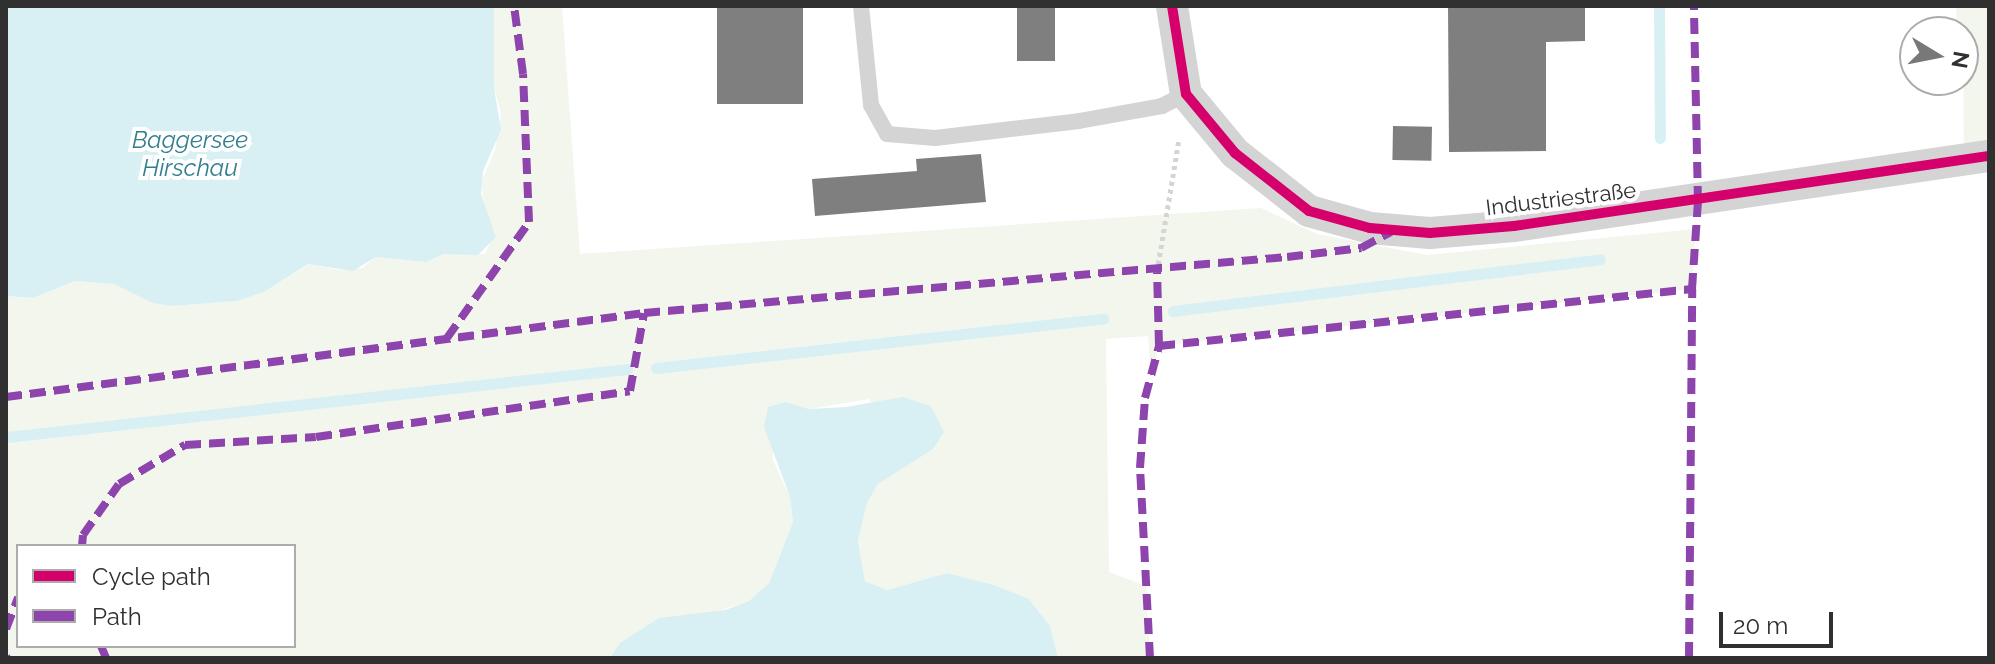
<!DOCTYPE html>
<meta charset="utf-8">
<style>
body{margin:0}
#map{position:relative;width:1995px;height:664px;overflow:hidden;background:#fff;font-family:Raleway,sans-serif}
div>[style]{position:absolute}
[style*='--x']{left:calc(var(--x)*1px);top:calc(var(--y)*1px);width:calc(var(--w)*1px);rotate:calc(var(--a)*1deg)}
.green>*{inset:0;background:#f3f6ec}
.water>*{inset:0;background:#d8f0f4}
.stream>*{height:11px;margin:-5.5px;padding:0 5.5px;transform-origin:5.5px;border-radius:5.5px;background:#d8f0f4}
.building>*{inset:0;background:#7f7f7f;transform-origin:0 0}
.path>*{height:5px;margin-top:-2.5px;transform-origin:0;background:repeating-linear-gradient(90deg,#d4d4d4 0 4px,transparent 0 8px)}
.service>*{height:16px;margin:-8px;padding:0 8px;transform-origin:8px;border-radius:8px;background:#d4d4d4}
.minor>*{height:32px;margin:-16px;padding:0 16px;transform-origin:16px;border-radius:16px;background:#d4d4d4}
.quiet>*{height:8px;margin-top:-4px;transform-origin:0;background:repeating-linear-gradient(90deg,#8e44ad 0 16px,transparent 0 24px)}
.cycleway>*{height:10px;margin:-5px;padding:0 5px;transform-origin:5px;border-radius:5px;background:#d6006c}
span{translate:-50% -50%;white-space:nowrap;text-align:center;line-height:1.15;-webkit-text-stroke:8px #fff;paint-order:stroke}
.street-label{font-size:22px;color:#303030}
.water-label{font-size:24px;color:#317e8e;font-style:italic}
.frame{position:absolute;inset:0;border:8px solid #303030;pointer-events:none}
.legend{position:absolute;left:16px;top:544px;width:280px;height:104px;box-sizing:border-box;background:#fff;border:2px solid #acacac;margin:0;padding:10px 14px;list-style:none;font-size:24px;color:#303030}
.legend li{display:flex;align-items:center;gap:16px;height:40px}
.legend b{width:40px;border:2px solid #acacac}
.north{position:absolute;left:1899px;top:16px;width:80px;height:80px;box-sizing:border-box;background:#fff;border:2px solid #acacac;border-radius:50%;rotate:100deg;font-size:22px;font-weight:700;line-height:32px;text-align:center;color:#303030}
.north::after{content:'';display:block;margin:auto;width:28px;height:36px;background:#787878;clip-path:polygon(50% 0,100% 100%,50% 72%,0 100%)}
.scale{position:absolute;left:1719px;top:612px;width:114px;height:36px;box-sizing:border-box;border:4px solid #303030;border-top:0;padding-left:10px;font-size:24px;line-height:28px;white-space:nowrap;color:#303030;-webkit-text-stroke:6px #fff;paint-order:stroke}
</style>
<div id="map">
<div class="green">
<i style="clip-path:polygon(evenodd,494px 6px,562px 6px,580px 254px,1261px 208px,1317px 234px,1427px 255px,1696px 229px,1692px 289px,1159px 346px,1151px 375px,1148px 336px,1106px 339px,1109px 572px,1146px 586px,1150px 658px,1058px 658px,1050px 626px,1029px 599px,994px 585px,947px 573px,887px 590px,865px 581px,858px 541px,867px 503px,878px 484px,903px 467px,869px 399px,809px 409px,786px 403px,772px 458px,790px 497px,793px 522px,769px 583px,749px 601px,620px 643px,610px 658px,6px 658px,6px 296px,33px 298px,75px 281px,114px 284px,173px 306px,237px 301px,264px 292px,309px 264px,340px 270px,362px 268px,376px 257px,426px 262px,444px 254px,485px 254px,495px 232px,486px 216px,481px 183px,495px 150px,501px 113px,494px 88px,494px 6px,18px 546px,294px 546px,294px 646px,18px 646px,18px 546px)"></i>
<i style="clip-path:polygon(1956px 6px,1989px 6px,1989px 153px,1964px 158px,1963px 32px,1957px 32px)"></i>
</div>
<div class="water">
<i style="clip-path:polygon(6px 6px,494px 6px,494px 88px,501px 130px,483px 171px,481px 194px,496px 237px,478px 255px,444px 254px,426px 262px,376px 257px,353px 271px,308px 264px,264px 292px,237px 301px,173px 306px,153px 303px,114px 284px,75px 281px,33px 298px,6px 296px)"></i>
<i style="clip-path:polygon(903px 397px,931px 406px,944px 432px,933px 449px,878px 484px,867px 503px,858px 541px,865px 581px,887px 590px,947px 573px,994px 585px,1029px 599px,1050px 626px,1058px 658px,610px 658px,620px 643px,659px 618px,725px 610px,749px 601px,769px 583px,793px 522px,790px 497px,764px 427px,768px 407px,786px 402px,809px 409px,846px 407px)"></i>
</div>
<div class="stream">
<i style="--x:1659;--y:6;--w:132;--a:89.6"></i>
<i style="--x:1173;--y:311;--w:430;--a:-6.9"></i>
<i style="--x:656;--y:368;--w:450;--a:-6.3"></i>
<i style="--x:6;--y:437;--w:625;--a:-6.25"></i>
</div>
<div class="building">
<i style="left:717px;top:6px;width:86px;height:98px"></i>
<i style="left:1017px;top:6px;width:38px;height:55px"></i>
<i style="clip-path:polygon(1448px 6px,1585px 6px,1585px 41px,1546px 42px,1546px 151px,1449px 152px)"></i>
<i style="left:1393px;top:126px;width:39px;height:34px;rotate:1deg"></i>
<i style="clip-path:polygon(981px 154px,986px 202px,815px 216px,812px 179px,917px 171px,916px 159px)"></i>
</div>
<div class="path">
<i style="--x:1157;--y:272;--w:135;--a:-80.6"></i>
</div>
<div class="service">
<i style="--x:861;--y:6;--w:100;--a:84.2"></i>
<i style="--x:871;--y:105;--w:33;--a:61"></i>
<i style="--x:887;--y:134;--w:48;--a:4.8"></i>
<i style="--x:935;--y:138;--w:145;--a:-6.7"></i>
<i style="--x:1079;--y:121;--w:84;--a:-10.2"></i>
<i style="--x:1162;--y:106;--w:27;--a:-27"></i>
</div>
<div class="minor">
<i style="--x:1172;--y:6;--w:89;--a:81"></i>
<i style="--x:1186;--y:94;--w:77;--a:50.3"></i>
<i style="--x:1235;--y:153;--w:94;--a:38.1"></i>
<i style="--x:1309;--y:211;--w:63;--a:15.6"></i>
<i style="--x:1370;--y:228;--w:60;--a:4.8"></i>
<i style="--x:1430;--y:233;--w:84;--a:-4.8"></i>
<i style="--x:1514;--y:226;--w:480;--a:-8.4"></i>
</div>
<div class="quiet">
<i style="--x:447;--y:338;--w:142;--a:-54.7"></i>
<i style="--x:529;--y:222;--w:148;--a:-92.3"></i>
<i style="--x:523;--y:74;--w:69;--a:-97.5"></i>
<i style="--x:1159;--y:346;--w:536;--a:-6.1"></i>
<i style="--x:1692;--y:289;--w:87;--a:-86.1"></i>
<i style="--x:1698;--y:202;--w:196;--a:-91.2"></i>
<i style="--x:6;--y:397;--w:644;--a:-7.5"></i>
<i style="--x:644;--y:313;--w:645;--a:-4.98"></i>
<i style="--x:1287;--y:257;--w:75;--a:-6.9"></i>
<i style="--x:1361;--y:248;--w:34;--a:-28"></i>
<i style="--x:82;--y:546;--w:11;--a:-85"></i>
<i style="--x:83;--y:535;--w:62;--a:-54.8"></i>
<i style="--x:119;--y:484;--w:77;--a:-30.6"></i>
<i style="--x:185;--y:445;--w:131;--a:-3.5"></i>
<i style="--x:316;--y:437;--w:317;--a:-8.3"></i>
<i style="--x:630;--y:391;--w:79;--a:-79.8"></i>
<i style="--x:6;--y:629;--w:34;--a:-69"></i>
<i style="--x:101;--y:646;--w:13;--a:67"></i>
<i style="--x:6;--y:656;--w:2;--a:63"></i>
<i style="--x:1150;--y:658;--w:190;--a:-93"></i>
<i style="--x:1140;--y:468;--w:70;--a:-85.9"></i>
<i style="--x:1145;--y:398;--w:54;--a:-74.9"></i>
<i style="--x:1159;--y:346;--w:74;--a:-91.5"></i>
<i style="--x:1689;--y:658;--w:369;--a:-89.5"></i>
</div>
<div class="cycleway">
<i style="--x:1172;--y:6;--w:89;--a:81"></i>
<i style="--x:1186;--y:94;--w:77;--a:50.3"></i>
<i style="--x:1235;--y:153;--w:94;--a:38.1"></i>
<i style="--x:1309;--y:211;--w:63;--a:15.6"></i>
<i style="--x:1370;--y:228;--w:60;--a:4.8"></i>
<i style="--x:1430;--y:233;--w:84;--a:-4.8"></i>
<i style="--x:1514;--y:226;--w:480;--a:-8.4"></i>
</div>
<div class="street-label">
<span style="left:1561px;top:199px;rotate:-7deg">Industriestraße</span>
</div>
<div class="water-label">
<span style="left:190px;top:154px">Baggersee<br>Hirschau</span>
</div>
<div class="frame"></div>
<ul class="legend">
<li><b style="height:10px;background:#d6006c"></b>Cycle path</li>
<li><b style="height:10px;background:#8e44ad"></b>Path</li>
</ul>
<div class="north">N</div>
<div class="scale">20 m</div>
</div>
